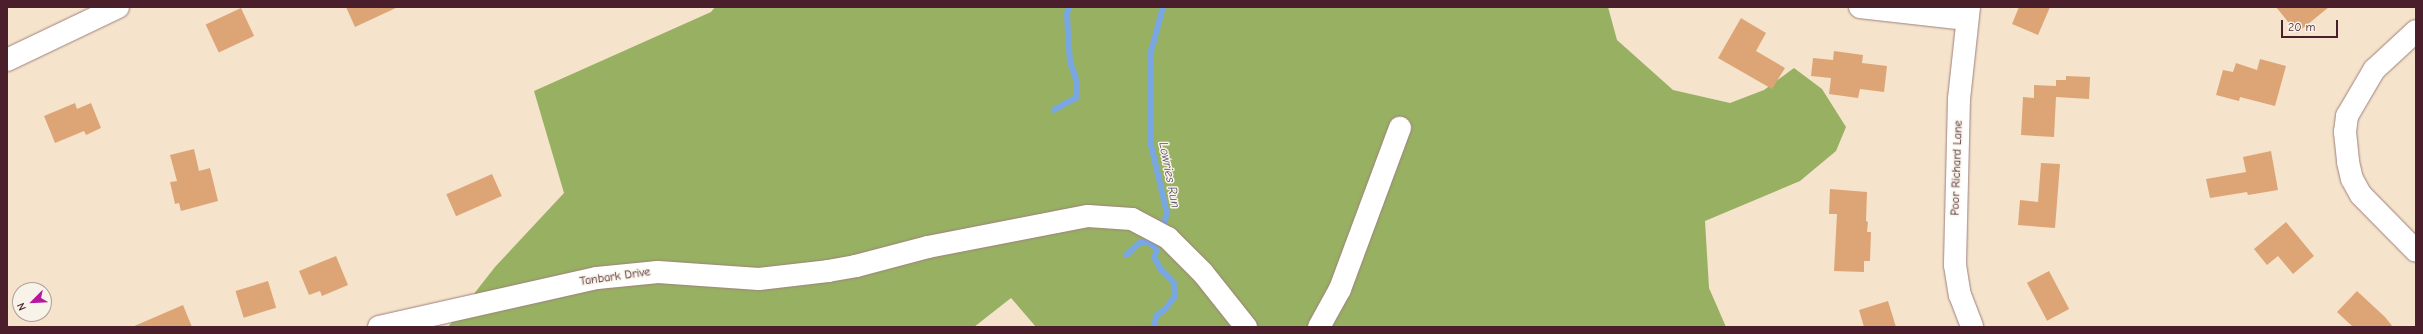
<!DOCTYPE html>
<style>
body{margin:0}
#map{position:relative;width:2423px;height:334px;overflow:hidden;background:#f5e3cc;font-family:"Comic Neue",sans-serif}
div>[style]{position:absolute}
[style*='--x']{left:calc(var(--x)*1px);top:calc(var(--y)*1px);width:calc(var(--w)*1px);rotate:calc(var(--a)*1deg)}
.forest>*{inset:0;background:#97b062}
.stream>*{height:5.5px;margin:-2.75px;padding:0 2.75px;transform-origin:2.75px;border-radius:2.75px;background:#78a7e2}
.building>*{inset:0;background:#dda576;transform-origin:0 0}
.roads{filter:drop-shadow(0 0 1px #a0817c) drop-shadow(0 0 1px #a0817c)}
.minor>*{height:22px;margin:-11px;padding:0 11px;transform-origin:11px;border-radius:11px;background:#fff}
span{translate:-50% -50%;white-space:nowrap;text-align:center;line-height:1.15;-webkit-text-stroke:3px #f7f3e8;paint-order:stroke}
.street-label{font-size:12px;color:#4a1f2b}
.water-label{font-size:13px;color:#5a4f6b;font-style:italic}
.frame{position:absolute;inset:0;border:8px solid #4a1f2b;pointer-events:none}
.north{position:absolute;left:12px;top:282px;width:40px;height:40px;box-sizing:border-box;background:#f7f3e8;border:1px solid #b29e9c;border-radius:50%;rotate:246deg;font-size:11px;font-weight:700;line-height:16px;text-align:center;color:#4a1f2b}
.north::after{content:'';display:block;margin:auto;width:14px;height:18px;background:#b5179e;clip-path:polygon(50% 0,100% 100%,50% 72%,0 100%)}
.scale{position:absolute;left:2281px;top:20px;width:57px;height:18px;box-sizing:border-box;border:2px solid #4a1f2b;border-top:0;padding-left:5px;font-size:12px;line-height:14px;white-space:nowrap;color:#4a1f2b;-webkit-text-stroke:3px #f7f3e8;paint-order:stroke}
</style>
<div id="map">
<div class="forest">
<i style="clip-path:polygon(715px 7px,1608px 7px,1617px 40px,1673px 90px,1730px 103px,1764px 90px,1794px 68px,1822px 89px,1846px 127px,1836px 151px,1800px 181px,1705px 221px,1709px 288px,1726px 327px,1036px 327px,1011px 298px,974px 327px,448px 327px,495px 267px,564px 193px,534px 91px,711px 12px)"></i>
</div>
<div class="stream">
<i style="--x:1054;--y:110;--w:25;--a:-29"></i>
<i style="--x:1076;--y:98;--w:15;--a:-86"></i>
<i style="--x:1077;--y:83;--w:22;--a:-108"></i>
<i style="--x:1070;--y:62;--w:29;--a:-94"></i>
<i style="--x:1068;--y:33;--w:19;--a:-93"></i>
<i style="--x:1067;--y:14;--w:7;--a:-74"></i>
<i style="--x:1161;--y:230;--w:17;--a:-69"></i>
<i style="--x:1167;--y:214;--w:71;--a:-103.1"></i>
<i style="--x:1151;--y:145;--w:39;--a:-91"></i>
<i style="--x:1150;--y:106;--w:54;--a:-88.9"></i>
<i style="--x:1151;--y:52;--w:47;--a:-75.1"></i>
<i style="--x:1151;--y:243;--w:9;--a:49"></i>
<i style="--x:1157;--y:250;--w:8;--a:104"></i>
<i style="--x:1155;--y:258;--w:13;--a:61"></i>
<i style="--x:1161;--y:269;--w:18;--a:45"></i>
<i style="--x:1174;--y:282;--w:15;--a:86"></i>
<i style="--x:1175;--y:297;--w:15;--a:127"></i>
<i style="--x:1166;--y:309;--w:11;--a:142"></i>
<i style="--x:1157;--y:316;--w:11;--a:105"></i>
<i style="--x:1126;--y:255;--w:20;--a:-41"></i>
<i style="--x:1141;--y:242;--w:10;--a:6"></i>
</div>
<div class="building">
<i style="clip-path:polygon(346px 7px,398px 7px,355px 27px)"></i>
<i style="clip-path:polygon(2019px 7px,2050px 7px,2038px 35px,2012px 24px)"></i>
<i style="clip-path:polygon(2276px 7px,2329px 7px,2297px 33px)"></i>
<i style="left:241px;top:8px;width:31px;height:39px;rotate:65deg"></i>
<i style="clip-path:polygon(1741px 18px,1766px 33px,1756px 51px,1785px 68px,1772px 89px,1718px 58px)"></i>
<i style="clip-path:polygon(1834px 51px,1863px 55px,1862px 63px,1887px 66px,1884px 92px,1860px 89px,1858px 98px,1829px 94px,1831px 78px,1811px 76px,1813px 58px,1833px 60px)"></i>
<i style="clip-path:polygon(2260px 59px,2286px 66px,2275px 106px,2240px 97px,2239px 101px,2216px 95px,2223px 70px,2233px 72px,2236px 63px,2257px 70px)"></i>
<i style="clip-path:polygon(2066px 76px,2090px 77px,2089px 99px,2056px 97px,2054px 137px,2021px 135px,2023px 97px,2034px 98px,2034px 85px,2056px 86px,2056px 80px,2066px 80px)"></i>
<i style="clip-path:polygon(75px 103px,77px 109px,91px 103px,101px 128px,86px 135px,84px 131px,55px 143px,44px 116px)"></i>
<i style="clip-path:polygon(194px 149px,199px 171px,210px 168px,218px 201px,181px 211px,179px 203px,175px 204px,170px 182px,177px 181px,170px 155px)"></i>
<i style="clip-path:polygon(2271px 151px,2278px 190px,2248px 195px,2247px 192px,2210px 198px,2206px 179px,2246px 172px,2243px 157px)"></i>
<i style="clip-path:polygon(2041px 163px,2060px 164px,2055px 228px,2018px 225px,2020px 200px,2038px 202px)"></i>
<i style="left:492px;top:174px;width:24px;height:50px;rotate:66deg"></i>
<i style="clip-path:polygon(1830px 189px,1867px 192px,1866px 221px,1868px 222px,1867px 232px,1871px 232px,1870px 261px,1864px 261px,1864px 272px,1834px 271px,1837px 214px,1829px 214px)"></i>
<i style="clip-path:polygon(2286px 222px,2314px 256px,2293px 274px,2278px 256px,2267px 265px,2254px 249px)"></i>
<i style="clip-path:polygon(336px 256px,348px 285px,322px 296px,320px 291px,309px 295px,299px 271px)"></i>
<i style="left:2049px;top:271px;width:43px;height:25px;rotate:62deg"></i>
<i style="left:268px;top:281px;width:28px;height:34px;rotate:73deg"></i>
<i style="clip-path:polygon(2357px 291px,2385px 317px,2393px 327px,2353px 327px,2337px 312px)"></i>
<i style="clip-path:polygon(1888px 301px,1896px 327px,1864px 327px,1859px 310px)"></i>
<i style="clip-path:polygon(183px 305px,192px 327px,132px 327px)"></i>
</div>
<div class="roads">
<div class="minor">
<i style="--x:1860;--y:7;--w:107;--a:6.5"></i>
<i style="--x:1969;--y:7;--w:93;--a:96.2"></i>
<i style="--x:1959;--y:99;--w:166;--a:91.4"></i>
<i style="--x:1955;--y:265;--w:30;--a:81"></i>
<i style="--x:1960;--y:295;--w:34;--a:69"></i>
<i style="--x:2416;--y:31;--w:57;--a:137.1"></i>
<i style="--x:2374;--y:70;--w:53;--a:120.4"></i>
<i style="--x:2347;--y:116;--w:16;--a:97"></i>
<i style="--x:2345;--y:132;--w:30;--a:84"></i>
<i style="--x:2348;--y:162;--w:17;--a:77"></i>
<i style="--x:2352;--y:179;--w:18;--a:61"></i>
<i style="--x:2361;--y:195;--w:78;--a:45.5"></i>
<i style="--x:7;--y:60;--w:123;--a:-25.5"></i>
<i style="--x:379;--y:327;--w:223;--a:-12.7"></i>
<i style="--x:597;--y:278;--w:61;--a:-5.6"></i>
<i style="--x:658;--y:272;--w:101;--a:4"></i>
<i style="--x:759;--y:279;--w:69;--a:-6.6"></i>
<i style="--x:828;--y:271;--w:28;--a:-10"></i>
<i style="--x:856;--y:266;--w:74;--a:-14.8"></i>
<i style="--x:928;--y:247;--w:163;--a:-11"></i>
<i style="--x:1088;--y:216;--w:44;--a:3.9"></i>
<i style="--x:1132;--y:219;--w:41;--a:27.8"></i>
<i style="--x:1168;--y:238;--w:49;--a:45"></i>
<i style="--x:1203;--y:273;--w:69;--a:51.5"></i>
<i style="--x:1319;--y:327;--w:43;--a:-61.1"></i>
<i style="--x:1340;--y:289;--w:172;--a:-69.6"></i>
</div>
</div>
<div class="street-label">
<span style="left:1957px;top:168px;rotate:-88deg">Poor Richard Lane</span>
<span style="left:615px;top:277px;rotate:-8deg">Tanbark Drive</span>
</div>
<div class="water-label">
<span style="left:1169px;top:175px;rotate:79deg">Lowries Run</span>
</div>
<div class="frame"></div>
<div class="north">N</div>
<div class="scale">20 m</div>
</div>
